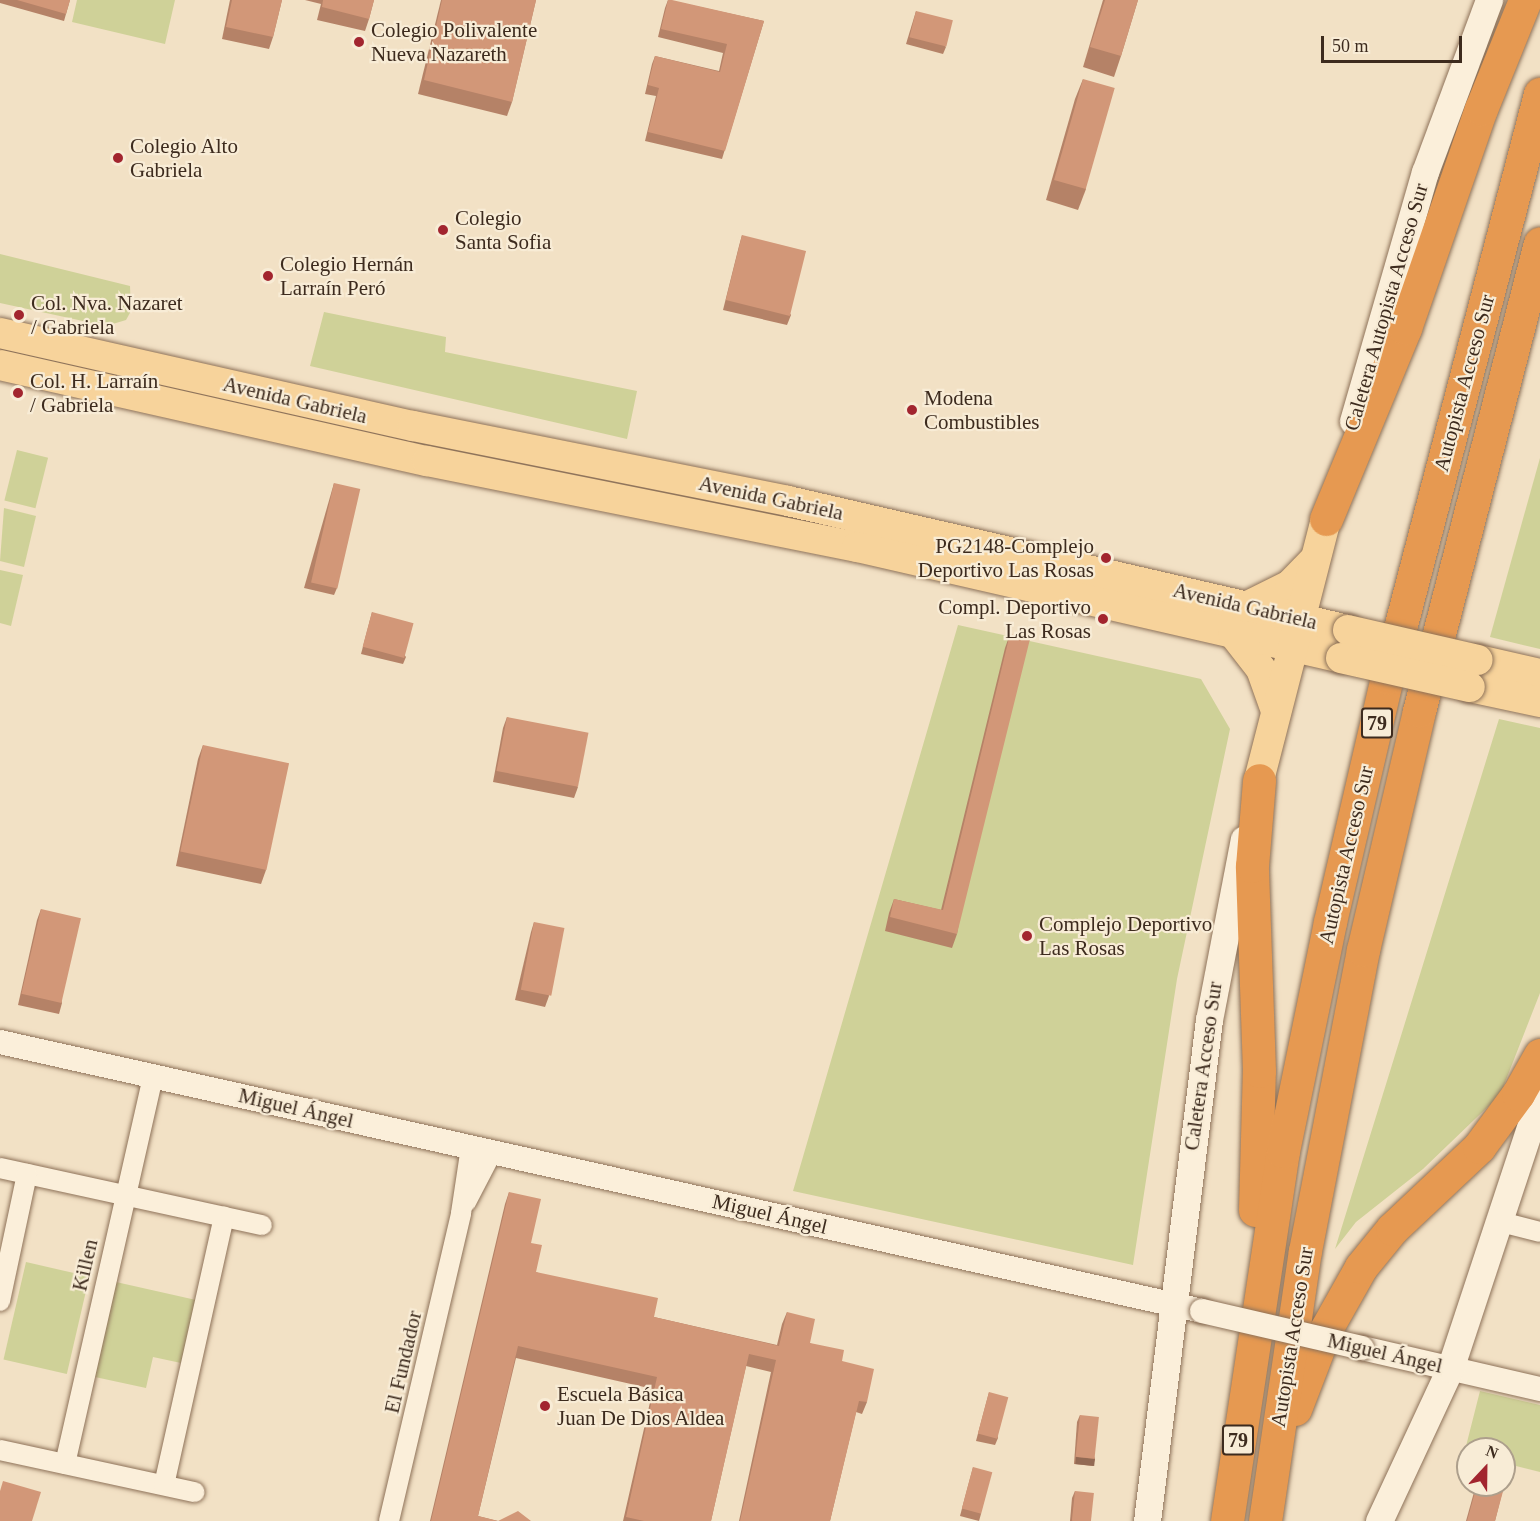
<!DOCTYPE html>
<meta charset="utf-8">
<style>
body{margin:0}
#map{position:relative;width:1540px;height:1521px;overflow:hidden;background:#f2e1c5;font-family:"Times New Roman",serif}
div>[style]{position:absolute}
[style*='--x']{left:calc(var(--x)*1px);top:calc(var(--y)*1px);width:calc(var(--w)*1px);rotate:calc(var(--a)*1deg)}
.green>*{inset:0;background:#cfd198;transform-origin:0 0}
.roads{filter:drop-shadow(0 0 2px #8e7259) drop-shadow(0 0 2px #8e7259)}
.minor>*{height:20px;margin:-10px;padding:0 10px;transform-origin:10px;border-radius:10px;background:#fbefda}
.tertiary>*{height:24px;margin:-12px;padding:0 12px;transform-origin:12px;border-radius:12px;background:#fbefda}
.secondary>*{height:27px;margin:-13.5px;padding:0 13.5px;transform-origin:13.5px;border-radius:13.5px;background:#fbefda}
.primary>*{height:30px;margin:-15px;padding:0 15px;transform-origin:15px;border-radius:15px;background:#f7d39b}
.motorway>*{height:33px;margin:-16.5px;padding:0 16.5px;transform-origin:16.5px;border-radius:16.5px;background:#e69951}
.bridges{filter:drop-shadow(0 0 2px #8e7259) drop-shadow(0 0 2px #8e7259)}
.tertiary-bridge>*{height:24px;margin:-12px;padding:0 12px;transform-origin:12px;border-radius:12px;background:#fbefda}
.primary-bridge>*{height:30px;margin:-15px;padding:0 15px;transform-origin:15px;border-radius:15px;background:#f7d39b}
.wall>*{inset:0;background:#b58267}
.shaded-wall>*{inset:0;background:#936a54;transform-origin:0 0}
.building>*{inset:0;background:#d29778;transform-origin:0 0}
.dots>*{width:16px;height:16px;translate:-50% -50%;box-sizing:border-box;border:3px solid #f8ecd6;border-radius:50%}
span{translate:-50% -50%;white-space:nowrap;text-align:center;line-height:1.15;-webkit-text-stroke:4.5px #f8ecd6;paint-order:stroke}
.shield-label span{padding:2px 4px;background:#f8ecd6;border:2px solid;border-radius:4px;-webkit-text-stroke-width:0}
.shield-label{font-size:20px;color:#3d2b1e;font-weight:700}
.poi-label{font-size:21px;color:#3d2b1e}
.left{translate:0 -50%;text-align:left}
.right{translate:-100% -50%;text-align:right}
.street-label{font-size:21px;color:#3d2b1e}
.north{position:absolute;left:1456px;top:1437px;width:60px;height:60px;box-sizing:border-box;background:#f8ecd6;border:2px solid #ad9f8c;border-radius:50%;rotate:22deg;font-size:16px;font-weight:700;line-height:24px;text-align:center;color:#3d2b1e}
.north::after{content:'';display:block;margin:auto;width:21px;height:27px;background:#a2252f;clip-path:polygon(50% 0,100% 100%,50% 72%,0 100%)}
.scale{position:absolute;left:1321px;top:36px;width:141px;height:27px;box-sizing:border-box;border:3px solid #3d2b1e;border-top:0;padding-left:8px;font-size:18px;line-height:21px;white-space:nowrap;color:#3d2b1e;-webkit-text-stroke:4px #f8ecd6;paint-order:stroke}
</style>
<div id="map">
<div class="green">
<i style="clip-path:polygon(77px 0,175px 0,165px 44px,72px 22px)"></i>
<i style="clip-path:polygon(0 254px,130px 286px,131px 311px,126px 320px,106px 326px,0 303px)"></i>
<i style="clip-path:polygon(324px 312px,446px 337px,445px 352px,637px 391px,627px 439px,310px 366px)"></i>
<i style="left:17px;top:450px;width:32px;height:52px;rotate:14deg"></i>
<i style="clip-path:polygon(1540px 458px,1540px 649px,1490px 637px)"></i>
<i style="clip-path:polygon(4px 508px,36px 516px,24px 567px,0 561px)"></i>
<i style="clip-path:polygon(0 570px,23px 575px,11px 626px,0 623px)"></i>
<i style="clip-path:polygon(958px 625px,1201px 679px,1230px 729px,1177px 979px,1133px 1265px,793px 1191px)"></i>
<i style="clip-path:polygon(1499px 719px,1540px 728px,1540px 993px,1500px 1095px,1423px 1169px,1356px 1222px,1335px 1249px)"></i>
<i style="left:26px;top:1262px;width:65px;height:100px;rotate:13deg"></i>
<i style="clip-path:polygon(116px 1282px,196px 1300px,181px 1363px,153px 1357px,146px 1388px,95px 1377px)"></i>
<i style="clip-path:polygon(1480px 1391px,1540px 1405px,1540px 1472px,1504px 1463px,1504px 1449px,1468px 1449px,1468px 1455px,1464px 1454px)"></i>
</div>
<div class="roads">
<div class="minor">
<i style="--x:0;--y:1168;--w:268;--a:12.3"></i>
<i style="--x:466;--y:1202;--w:56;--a:-62.5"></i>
<i style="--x:1501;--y:1222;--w:40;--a:14.4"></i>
<i style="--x:0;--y:1301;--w:130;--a:-78"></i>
<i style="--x:0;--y:1450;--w:199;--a:12.2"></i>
<i style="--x:65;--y:1464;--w:398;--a:-77.2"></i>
<i style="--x:164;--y:1485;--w:275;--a:-77.4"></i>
<i style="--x:389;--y:1521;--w:316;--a:-76.8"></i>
<i style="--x:461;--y:1213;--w:67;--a:-81.4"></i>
</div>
<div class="tertiary">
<i style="--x:0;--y:1042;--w:1232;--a:12.61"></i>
<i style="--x:1362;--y:1348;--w:183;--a:13"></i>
</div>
<div class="secondary">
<i style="--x:1353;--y:421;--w:259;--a:-73.9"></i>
<i style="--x:1425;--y:172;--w:184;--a:-69.6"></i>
<i style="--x:1147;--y:1521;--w:505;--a:-82.95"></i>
<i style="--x:1209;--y:1020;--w:184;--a:-79.1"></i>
<i style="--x:1379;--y:1521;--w:168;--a:-65"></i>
<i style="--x:1450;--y:1369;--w:287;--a:-71.7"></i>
</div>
<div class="primary">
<i style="--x:0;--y:333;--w:423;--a:12.7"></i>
<i style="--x:413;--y:426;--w:382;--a:11.3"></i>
<i style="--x:788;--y:501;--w:575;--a:12.97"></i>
<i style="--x:0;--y:365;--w:438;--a:12.7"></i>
<i style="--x:427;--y:461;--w:439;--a:11.3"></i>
<i style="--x:857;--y:547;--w:497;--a:12.9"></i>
<i style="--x:1246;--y:607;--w:49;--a:-26.6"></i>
<i style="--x:1290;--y:585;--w:35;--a:-46"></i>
<i style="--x:1233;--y:633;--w:46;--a:52.1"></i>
<i style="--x:1261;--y:669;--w:45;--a:70.3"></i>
<i style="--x:1478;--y:660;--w:64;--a:12.7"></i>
<i style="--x:1470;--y:687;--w:72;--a:12.1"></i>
<i style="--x:1259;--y:780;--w:269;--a:-75.6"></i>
</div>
<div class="motorway">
<i style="--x:1326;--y:519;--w:207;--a:-67.5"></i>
<i style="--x:1405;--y:328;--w:232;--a:-70.9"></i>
<i style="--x:1481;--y:109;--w:118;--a:-68"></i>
<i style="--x:1255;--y:1210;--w:139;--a:-88.4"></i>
<i style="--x:1259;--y:1071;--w:205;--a:-92"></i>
<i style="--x:1252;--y:866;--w:86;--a:-85.3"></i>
<i style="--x:1295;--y:1409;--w:84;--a:-69"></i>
<i style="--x:1325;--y:1331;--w:73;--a:-60.6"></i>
<i style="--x:1361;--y:1267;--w:49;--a:-50.8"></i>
<i style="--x:1392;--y:1229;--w:120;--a:-43.3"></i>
<i style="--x:1479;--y:1147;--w:66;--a:-53.7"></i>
<i style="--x:1518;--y:1094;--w:45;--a:-60.6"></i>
<i style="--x:1227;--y:1521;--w:374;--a:-81.4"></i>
<i style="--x:1283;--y:1151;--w:234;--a:-78.4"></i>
<i style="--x:1330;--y:922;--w:251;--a:-76.9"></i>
<i style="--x:1387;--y:678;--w:604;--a:-75.32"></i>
<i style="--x:1265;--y:1521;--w:273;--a:-81.6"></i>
<i style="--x:1305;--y:1251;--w:307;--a:-79.1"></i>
<i style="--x:1363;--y:950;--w:245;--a:-76.8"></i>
<i style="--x:1419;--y:711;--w:483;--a:-75.5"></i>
</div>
</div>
<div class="bridges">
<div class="tertiary-bridge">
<i style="--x:1202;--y:1311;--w:164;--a:13"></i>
</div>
<div class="primary-bridge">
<i style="--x:1348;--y:630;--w:133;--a:13"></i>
<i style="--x:1341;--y:658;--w:132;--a:12.7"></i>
</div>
</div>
<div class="wall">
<i style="clip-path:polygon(0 0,70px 0,64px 21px,0 3px)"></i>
<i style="clip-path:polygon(230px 0,282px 0,273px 37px,269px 49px,222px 39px)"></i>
<i style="clip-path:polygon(305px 0,374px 0,369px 19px,365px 31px,317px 20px,321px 4px)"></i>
<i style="clip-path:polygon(441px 0,536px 0,512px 102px,507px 116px,418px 94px)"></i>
<i style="clip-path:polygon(668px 0,764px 21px,722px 159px,645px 141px,656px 96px,645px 94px,652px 64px,655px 56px,719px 71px,723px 53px,658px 37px,665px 8px)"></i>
<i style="clip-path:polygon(1103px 0,1138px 0,1121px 56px,1114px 77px,1083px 67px)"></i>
<i style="clip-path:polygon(916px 11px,946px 47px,943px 54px,906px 44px)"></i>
<i style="clip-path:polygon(1083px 79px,1086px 189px,1078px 210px,1046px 200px,1075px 99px)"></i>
<i style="clip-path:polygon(742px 235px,791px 315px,787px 325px,723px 310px,739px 246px)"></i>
<i style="clip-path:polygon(334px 483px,337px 588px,334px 595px,304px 588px)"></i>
<i style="clip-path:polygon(372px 612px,406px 657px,403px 664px,361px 654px)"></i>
<i style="clip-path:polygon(1010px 634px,957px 934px,952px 948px,885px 931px,889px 913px,894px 899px,941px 910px,1005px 648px)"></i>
<i style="clip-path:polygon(507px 717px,578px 787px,574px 798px,493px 782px,503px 728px)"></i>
<i style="clip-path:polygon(203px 745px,266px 870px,261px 884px,176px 866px,198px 759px)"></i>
<i style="clip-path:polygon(41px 909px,62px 1003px,59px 1014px,18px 1005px,37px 920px)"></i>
<i style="clip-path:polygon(534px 922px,549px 996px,545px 1007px,515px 1000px,531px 932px)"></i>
<i style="clip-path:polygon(509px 1192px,531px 1243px,536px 1272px,654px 1317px,777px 1345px,782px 1324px,787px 1312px,810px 1343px,842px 1361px,867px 1402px,862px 1414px,856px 1412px,830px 1521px,739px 1521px,771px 1372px,746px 1366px,711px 1521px,623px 1521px,653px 1389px,516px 1358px,478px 1516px,498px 1521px,531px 1521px,430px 1521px,505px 1204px)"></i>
<i style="clip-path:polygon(989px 1392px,998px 1438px,995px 1445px,976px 1441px)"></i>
<i style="clip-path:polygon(1080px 1415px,1095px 1459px,1093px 1466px,1074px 1464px,1077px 1422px)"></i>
<i style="clip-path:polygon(973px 1467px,981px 1514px,979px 1521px,960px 1516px)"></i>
<i style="clip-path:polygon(1476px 1485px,1504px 1485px,1495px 1521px,1466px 1521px)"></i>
<i style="clip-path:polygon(1075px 1491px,1091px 1521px,1070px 1521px,1072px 1498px)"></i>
</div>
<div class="shaded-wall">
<i style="left:1076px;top:1457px;width:19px;height:7px;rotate:6deg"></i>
</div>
<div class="building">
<i style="clip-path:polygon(17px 0,70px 0,66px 14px)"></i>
<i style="clip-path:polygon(232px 0,282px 0,273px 37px,226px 27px)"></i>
<i style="clip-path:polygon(323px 0,374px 0,369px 19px,322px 7px)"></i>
<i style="clip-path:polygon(442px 0,536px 0,512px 102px,424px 80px)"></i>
<i style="clip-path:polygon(668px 0,672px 0,764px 21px,725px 151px,648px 132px,659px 88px,648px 85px,655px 56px,720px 72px,727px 44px,661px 29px)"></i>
<i style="clip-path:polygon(1105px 0,1138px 0,1121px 56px,1090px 47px)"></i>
<i style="left:916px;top:11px;width:38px;height:27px;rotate:14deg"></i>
<i style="left:1083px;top:79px;width:33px;height:105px;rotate:16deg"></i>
<i style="left:742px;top:235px;width:66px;height:67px;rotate:14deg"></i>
<i style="left:334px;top:483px;width:27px;height:102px;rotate:13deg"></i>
<i style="left:372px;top:612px;width:43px;height:36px;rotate:15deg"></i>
<i style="clip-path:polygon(1010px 634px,1030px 639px,957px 934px,890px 917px,894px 899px,943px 910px)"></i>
<i style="left:507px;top:717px;width:83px;height:55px;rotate:11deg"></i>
<i style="left:203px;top:745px;width:88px;height:109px;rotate:12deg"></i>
<i style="left:41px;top:909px;width:41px;height:87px;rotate:13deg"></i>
<i style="left:534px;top:922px;width:31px;height:69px;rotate:11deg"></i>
<i style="clip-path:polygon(509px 1192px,541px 1199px,531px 1243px,542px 1245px,536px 1272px,658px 1298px,654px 1317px,779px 1346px,787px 1312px,815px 1319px,810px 1343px,844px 1350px,842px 1361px,874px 1369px,867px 1402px,859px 1401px,830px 1521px,740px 1521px,776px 1360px,749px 1354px,711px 1521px,644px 1521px,626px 1517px,657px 1377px,518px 1346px,478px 1516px,498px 1521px,518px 1511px,531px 1521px,431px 1521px)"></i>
<i style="left:989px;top:1392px;width:20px;height:43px;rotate:15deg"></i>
<i style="left:1080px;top:1415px;width:19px;height:42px;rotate:6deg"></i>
<i style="left:973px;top:1467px;width:20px;height:43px;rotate:15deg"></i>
<i style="clip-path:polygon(3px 1481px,41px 1492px,32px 1521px,0 1521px,0 1491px)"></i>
<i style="clip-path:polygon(1504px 1483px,1505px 1484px,1495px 1521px,1467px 1521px,1477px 1485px,1504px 1485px)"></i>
<i style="left:1075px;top:1491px;width:19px;height:30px;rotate:6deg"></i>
</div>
<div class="dots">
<i style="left:359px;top:42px;background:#a2252f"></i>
<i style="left:118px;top:158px;background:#a2252f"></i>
<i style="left:443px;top:230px;background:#a2252f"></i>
<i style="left:268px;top:276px;background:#a2252f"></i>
<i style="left:19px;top:315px;background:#a2252f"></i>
<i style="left:18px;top:393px;background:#a2252f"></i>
<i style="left:912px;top:410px;background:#a2252f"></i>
<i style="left:1106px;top:558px;background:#a2252f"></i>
<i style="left:1103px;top:619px;background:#a2252f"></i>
<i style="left:1027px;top:936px;background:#a2252f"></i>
<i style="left:545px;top:1406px;background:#a2252f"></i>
</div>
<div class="shield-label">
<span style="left:1377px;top:723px">79</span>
<span style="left:1238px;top:1440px">79</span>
</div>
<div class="poi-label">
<span class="left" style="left:371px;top:42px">Colegio Polivalente<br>Nueva Nazareth</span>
<span class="left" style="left:130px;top:158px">Colegio Alto<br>Gabriela</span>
<span class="left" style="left:455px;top:230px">Colegio<br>Santa Sofia</span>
<span class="left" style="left:280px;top:276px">Colegio Hernán<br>Larraín Peró</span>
<span class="left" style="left:31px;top:315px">Col. Nva. Nazaret<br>/ Gabriela</span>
<span class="left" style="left:30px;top:393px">Col. H. Larraín<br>/ Gabriela</span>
<span class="left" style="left:924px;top:410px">Modena<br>Combustibles</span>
<span class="right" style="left:1094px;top:558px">PG2148-Complejo<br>Deportivo Las Rosas</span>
<span class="right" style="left:1091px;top:619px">Compl. Deportivo<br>Las Rosas</span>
<span class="left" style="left:1039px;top:936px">Complejo Deportivo<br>Las Rosas</span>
<span class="left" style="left:557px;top:1406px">Escuela Básica<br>Juan De Dios Aldea</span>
</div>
<div class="street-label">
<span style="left:1386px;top:307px;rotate:-74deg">Caletera Autopista Acceso Sur</span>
<span style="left:1464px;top:383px;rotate:-75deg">Autopista Acceso Sur</span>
<span style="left:295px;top:400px;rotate:13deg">Avenida Gabriela</span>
<span style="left:771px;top:498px;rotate:12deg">Avenida Gabriela</span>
<span style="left:1245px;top:606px;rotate:13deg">Avenida Gabriela</span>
<span style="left:1346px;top:855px;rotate:-77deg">Autopista Acceso Sur</span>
<span style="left:1203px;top:1066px;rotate:-82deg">Caletera Acceso Sur</span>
<span style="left:296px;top:1108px;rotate:13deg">Miguel Ángel</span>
<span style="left:770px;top:1214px;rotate:13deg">Miguel Ángel</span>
<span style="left:85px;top:1265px;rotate:-77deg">Killen</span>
<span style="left:1292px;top:1337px;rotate:-81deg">Autopista Acceso Sur</span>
<span style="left:1385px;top:1353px;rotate:13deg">Miguel Ángel</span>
<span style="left:403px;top:1362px;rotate:-77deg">El Fundador</span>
</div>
<div class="north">N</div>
<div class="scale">50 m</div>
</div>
